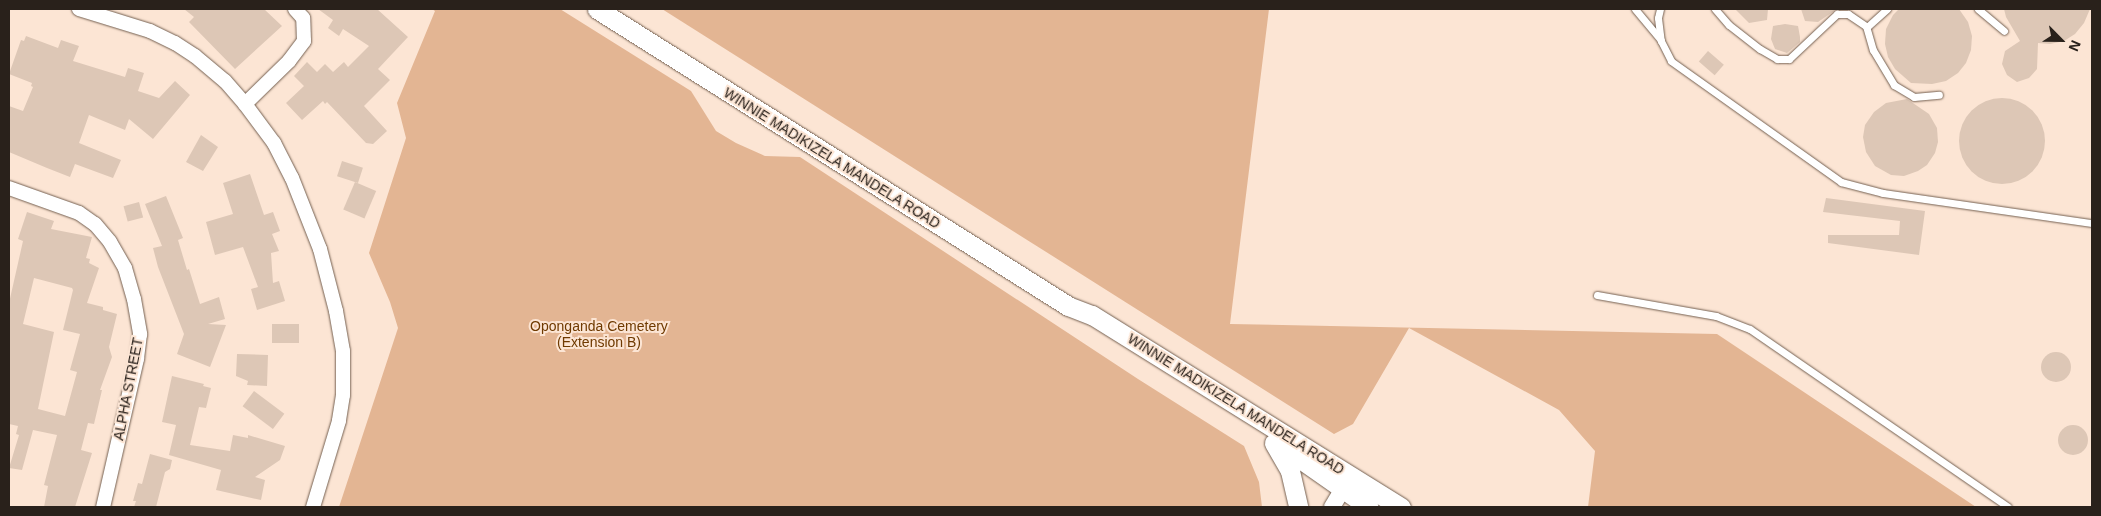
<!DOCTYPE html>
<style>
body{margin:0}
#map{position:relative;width:2101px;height:516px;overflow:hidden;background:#fce5d4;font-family:Helvetica,sans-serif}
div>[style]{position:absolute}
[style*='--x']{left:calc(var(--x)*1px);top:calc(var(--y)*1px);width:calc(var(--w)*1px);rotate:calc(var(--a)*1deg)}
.green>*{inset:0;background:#e3b593}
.building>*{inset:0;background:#ddc7b6;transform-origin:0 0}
.round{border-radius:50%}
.roads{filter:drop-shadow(0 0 1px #746051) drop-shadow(0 0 1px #746051)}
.service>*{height:7px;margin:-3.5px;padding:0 3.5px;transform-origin:3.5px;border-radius:3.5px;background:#fff}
.minor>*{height:14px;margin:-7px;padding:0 7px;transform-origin:7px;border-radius:7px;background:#fff}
.tertiary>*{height:16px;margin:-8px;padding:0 8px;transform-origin:8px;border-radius:8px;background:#fff}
.secondary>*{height:19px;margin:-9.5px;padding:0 9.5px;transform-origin:9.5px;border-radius:9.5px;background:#fff}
span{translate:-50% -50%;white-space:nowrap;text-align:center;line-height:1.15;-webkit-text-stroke:4px #fce5d4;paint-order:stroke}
.street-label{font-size:14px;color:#29211b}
.park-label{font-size:14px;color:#6f3a01}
.frame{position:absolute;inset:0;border:10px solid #29211b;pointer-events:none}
.north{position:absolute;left:2036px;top:15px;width:50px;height:50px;-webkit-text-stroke:4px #fce5d4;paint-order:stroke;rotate:113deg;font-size:14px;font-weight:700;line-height:20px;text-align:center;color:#29211b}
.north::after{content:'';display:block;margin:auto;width:18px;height:22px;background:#29211b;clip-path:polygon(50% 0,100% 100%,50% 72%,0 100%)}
</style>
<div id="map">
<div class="green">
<i style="clip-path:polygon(432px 9px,560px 9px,691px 91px,716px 131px,736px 143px,765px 156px,800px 157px,1138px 379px,1244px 446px,1259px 482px,1262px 507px,339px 507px,398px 328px,390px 302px,369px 253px,406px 138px,397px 103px,435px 11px)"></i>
<i style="clip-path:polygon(662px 9px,1269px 9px,1230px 324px,1717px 334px,1976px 507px,1588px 507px,1595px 451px,1559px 410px,1409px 328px,1353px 424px,1334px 434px)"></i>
</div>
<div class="building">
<i style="clip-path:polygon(184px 9px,264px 9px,282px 26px,235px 69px,189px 22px,194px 17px)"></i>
<i style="clip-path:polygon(318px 9px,377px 9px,408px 37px,378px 69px,390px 80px,364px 106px,387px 131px,373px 144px,366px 143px,327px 102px,325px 104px,323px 101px,302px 120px,286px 103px,304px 86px,294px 76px,307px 62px,317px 72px,325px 64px,333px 72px,344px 62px,348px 67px,369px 46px,343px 29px,339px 36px,328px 28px,333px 20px)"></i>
<i style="clip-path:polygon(1735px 9px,1768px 9px,1767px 20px,1749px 23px)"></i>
<i style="clip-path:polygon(1801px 9px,1837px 9px,1818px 22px,1805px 21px)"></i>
<i style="clip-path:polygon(1899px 9px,1959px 9px,1968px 22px,1972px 36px,1971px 50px,1966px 63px,1958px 73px,1946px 81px,1932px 84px,1911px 83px,1895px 69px,1888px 57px,1885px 44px,1886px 29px,1893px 15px)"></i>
<i style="clip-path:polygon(2004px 9px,2090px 9px,2084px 23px,2075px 34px,2064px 41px,2050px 44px,2038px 43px,2037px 69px,2029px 78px,2017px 82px,2007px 75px,2002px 64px,2005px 51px,2020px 41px,2006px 17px)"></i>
<i style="clip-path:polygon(1785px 24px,1798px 26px,1800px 37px,1800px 42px,1787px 53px,1775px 49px,1771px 39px,1773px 26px)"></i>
<i style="clip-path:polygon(26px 36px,58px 48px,61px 40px,79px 46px,73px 61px,125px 77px,128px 68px,144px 73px,138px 91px,159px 98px,175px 81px,190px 95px,153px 139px,129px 119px,125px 130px,89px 115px,79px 143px,121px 160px,113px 178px,75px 164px,70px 177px,47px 168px,9px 152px,9px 106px,23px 111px,33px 87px,31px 86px,32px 83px,9px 74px,21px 40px,24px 41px)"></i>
<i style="left:1708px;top:51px;width:21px;height:14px;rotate:41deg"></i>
<i class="round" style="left:1959px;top:98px;width:86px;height:86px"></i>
<i style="clip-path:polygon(1907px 99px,1929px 114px,1937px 128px,1938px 142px,1935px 153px,1927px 165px,1918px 171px,1904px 176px,1891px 175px,1875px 166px,1866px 152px,1863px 137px,1865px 125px,1874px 112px,1886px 103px)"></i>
<i style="clip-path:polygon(201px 135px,218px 147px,203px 171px,186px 162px)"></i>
<i style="left:342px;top:161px;width:22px;height:16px;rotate:18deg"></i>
<i style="clip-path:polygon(250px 174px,264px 215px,273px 212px,280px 231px,272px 234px,279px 251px,271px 253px,273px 283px,279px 281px,285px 301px,257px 310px,251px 289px,258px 287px,243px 247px,215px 255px,206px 222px,233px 214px,223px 183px)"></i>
<i style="left:355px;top:182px;width:23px;height:30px;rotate:23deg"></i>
<i style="clip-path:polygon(166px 196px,183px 238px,178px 240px,187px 270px,189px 269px,200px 304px,219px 297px,225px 319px,208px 324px,226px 325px,210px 367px,177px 354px,184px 334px,158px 267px,153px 248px,162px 246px,145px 204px)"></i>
<i style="clip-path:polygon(1826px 198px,1925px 211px,1919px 255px,1828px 243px,1828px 235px,1899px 235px,1900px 221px,1823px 212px)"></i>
<i style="left:139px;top:202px;width:16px;height:16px;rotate:75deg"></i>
<i style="clip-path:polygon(evenodd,27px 212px,54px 221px,51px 229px,92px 237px,86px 258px,90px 259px,89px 263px,99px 268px,87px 303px,103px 307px,103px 310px,117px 314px,109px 347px,112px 357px,100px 390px,102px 390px,94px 424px,88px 423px,81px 450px,92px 453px,75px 507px,44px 507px,48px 486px,44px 485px,57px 435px,33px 430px,22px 470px,9px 468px,19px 435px,16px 434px,18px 426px,9px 424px,9px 303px,23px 241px,18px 239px,27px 212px,34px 278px,72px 288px,73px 290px,63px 330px,80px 334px,70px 370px,77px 372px,65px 416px,38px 409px,54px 332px,23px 324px,34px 278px)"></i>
<i style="left:272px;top:324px;width:27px;height:19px"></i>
<i class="round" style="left:2041px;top:352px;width:30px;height:30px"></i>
<i style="clip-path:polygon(237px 354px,268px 355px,267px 386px,247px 385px,248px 381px,236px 376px)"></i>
<i style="clip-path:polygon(172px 376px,204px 384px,203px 386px,211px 388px,206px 408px,199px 407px,190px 445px,230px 451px,233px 435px,248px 438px,248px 435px,285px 446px,280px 460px,255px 477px,265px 480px,261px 500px,216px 490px,221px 470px,169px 455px,176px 425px,162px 422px)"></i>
<i style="left:254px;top:391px;width:38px;height:19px;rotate:37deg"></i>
<i class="round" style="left:2058px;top:425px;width:30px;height:30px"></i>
<i style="clip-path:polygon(150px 454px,172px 460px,170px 469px,165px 472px,156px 507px,134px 507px,136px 501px,133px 501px,138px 483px,142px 484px)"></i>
</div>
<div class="roads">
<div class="service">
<i style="--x:1635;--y:9;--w:40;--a:50"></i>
<i style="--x:1660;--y:9;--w:9;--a:103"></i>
<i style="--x:1658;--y:18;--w:23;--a:83"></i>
<i style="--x:1661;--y:41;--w:22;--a:63"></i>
<i style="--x:1671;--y:61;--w:209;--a:35.4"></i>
<i style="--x:1841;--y:182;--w:43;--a:14.7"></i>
<i style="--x:1883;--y:193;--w:211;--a:8.2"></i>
<i style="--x:1715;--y:9;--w:21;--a:49"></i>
<i style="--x:1729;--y:25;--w:39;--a:38"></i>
<i style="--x:1760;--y:49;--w:20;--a:30"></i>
<i style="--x:1777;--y:59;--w:12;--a:0"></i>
<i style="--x:1789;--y:59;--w:66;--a:-43.2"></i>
<i style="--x:1837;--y:14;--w:11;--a:0"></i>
<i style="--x:1848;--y:14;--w:22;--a:34"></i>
<i style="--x:1866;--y:26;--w:25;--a:74"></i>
<i style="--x:1873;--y:50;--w:41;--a:59"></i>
<i style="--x:1894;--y:85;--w:23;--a:31"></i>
<i style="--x:1914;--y:97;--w:25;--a:-5"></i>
<i style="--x:1978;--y:9;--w:34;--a:40"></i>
<i style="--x:1867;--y:27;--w:27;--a:-42"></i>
<i style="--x:1597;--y:295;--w:121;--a:10"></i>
<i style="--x:1716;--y:316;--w:36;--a:21"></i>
<i style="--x:1750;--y:329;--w:313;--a:34.6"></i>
</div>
<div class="minor">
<i style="--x:79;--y:9;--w:74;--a:17.2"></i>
<i style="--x:150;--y:31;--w:28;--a:26"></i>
<i style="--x:175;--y:43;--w:24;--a:33"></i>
<i style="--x:195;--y:56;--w:39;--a:40"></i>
<i style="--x:225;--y:81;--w:30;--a:49"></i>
<i style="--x:245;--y:104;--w:49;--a:53.4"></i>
<i style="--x:274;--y:143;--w:39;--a:63"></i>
<i style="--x:292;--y:178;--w:76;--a:68.5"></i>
<i style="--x:320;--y:249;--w:64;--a:75.5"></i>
<i style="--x:336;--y:311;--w:41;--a:80.1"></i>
<i style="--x:343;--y:351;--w:44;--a:90"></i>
<i style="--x:343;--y:395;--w:26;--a:99"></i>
<i style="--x:339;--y:421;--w:90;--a:106.8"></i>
<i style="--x:245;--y:104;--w:62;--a:-44.3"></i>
<i style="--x:289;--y:61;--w:25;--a:-53"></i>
<i style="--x:304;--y:41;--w:23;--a:-92"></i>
<i style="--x:303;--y:18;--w:12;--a:-132"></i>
<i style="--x:9;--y:188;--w:74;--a:19.7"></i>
<i style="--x:79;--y:213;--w:19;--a:35"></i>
<i style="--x:95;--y:224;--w:23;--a:50"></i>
<i style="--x:110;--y:242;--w:30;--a:60"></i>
<i style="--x:125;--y:268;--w:32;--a:74"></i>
<i style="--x:134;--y:299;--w:36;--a:80"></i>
<i style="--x:140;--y:334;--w:25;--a:97"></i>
<i style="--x:137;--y:359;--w:152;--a:102.9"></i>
</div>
<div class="tertiary">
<i style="--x:1332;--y:507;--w:33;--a:-59"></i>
</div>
<div class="secondary">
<i style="--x:597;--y:9;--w:557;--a:32.23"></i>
<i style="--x:1068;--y:306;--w:26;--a:21"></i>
<i style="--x:1092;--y:315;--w:364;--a:31.9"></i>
<i style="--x:1276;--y:442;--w:113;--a:35"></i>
<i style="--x:1274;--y:443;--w:32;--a:60"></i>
<i style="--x:1290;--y:471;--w:37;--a:77"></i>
</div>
</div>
<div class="street-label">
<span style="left:832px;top:158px;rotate:32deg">WINNIE MADIKIZELA MANDELA ROAD</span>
<span style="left:128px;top:389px;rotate:-79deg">ALPHA STREET</span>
<span style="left:1236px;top:404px;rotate:32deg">WINNIE MADIKIZELA MANDELA ROAD</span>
</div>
<div class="park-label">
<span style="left:599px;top:334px">Oponganda Cemetery<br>(Extension B)</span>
</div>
<div class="frame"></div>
<div class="north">N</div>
</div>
